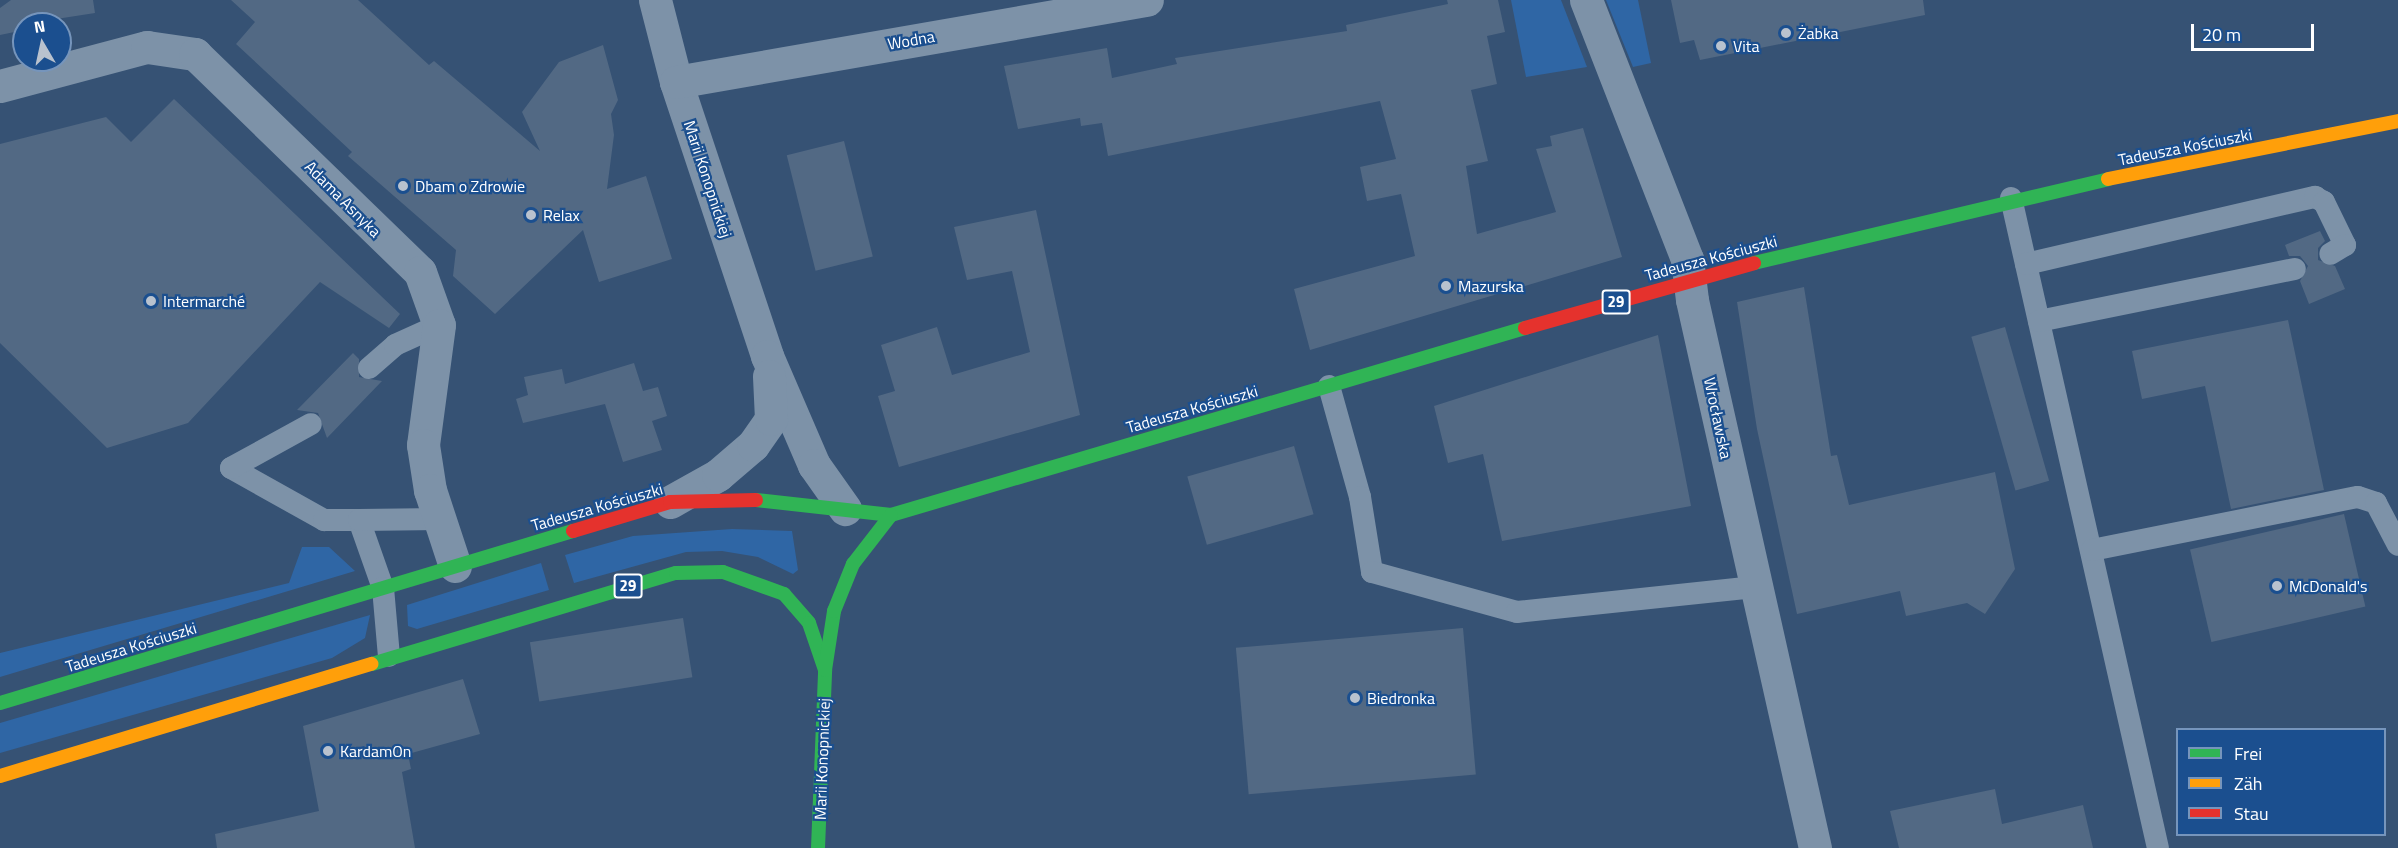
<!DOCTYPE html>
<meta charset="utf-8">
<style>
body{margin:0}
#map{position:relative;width:2398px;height:848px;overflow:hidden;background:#365274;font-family:"Titillium Web",sans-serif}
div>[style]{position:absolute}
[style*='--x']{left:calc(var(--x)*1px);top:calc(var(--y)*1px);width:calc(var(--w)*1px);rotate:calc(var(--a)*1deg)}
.green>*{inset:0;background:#2f66a5}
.building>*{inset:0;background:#526984;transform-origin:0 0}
.lane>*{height:22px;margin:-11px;padding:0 11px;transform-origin:11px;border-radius:11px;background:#7d92a8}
.street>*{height:33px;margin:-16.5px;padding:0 16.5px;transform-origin:16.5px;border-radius:16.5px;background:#7d92a8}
.fast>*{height:14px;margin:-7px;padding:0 7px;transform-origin:7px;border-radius:7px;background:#30b455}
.slow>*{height:14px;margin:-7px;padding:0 7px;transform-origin:7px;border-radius:7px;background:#ff9f0a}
.jam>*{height:14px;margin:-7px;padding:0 7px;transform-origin:7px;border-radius:7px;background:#e5322d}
.dots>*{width:16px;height:16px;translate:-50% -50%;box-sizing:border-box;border:3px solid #1b4f8f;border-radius:50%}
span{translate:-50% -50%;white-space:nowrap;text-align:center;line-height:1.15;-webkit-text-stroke:4.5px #1b4f8f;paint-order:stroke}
.shield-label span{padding:2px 4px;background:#1b4f8f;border:2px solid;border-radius:4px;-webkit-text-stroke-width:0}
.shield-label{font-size:15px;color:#fff;font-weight:700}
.poi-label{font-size:16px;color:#fff}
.left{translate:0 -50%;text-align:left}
.street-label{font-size:16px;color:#fff}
.legend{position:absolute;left:2176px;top:728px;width:210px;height:108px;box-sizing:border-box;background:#1b4f8f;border:2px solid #7695bc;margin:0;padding:8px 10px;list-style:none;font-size:18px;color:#fff}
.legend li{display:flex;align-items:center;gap:12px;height:30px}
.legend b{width:30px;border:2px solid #7695bc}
.north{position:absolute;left:12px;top:12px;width:60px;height:60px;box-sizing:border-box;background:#1b4f8f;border:2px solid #7695bc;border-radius:50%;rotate:351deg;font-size:16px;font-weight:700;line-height:24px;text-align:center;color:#fff}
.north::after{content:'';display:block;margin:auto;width:21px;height:27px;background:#b9c2ce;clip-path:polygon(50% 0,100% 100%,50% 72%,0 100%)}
.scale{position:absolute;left:2191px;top:24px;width:123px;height:27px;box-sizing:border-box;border:3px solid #fff;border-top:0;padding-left:8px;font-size:18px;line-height:21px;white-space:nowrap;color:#fff;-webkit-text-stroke:4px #1b4f8f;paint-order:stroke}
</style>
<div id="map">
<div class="green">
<i style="clip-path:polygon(1511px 0,1561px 0,1587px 67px,1526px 77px)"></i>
<i style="clip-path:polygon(1606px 0,1638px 0,1651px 63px,1633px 67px)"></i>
<i style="clip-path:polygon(732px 529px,792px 531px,798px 570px,793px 574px,758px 557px,722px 551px,686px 552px,574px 583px,565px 555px,633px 536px)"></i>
<i style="clip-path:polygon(302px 547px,329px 547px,355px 571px,0 677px,0 653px,289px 583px)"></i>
<i style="clip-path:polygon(541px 563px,549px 590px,417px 629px,408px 626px,407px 605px)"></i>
<i style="clip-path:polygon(370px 615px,365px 638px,332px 658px,0 753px,0 723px)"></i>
</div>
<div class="building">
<i style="clip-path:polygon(11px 0,93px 0,95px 13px,24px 24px,24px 30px,0 35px,0 8px)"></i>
<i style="clip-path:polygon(231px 0,358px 0,429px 65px,434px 61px,540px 151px,522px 112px,559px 62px,603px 45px,618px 100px,611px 114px,614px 135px,607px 189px,646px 176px,672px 259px,599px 282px,583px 230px,495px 314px,453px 276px,456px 250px,348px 156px,352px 152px,236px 44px,255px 22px)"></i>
<i style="clip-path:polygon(1447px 0,1498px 0,1505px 32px,1487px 36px,1497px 84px,1471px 90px,1488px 161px,1466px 166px,1477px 234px,1556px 212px,1536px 149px,1552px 146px,1550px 136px,1583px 128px,1622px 257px,1310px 350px,1294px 289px,1415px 256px,1401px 194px,1367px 201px,1360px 167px,1396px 159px,1380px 101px,1108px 156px,1102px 123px,1081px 126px,1080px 118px,1018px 129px,1004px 66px,1107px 48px,1112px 78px,1177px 64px,1175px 58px,1347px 31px,1346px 25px,1448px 4px)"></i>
<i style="clip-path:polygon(1671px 0,1923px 0,1925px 15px,1700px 60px,1694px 40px,1680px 43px)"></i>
<i style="clip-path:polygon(174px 99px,400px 314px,389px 328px,320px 282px,188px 423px,107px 448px,0 343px,0 144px,106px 117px,131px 142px)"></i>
<i style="left:844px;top:141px;width:119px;height:59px;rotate:76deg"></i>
<i style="clip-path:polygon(1036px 210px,1080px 415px,899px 467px,878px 396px,895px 391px,881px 345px,937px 327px,952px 375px,1030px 352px,1012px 271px,967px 280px,954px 227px)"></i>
<i style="clip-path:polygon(2320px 231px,2325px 241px,2318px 248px,2318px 260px,2335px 266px,2345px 289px,2309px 304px,2300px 281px,2308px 266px,2300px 256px,2289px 256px,2285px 245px)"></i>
<i style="clip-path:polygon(1804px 287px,1831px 456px,1837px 455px,1849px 505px,1995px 472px,2015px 569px,1985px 614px,1967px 603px,1906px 616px,1900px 591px,1797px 614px,1757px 429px,1737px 302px)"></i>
<i style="clip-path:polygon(2288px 320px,2324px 490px,2231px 509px,2205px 386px,2142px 399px,2132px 351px)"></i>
<i style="left:2005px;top:327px;width:160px;height:35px;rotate:74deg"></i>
<i style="clip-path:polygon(1658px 335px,1691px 506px,1502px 541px,1483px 454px,1448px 463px,1434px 406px)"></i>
<i style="clip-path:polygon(353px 353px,359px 359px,359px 377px,382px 381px,327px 438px,318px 413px,297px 410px)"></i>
<i style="clip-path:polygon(634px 363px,643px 391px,658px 387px,667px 416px,652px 421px,662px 450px,623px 462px,605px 404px,523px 423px,516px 399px,528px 395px,524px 377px,562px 369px,565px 384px)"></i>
<i style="left:1294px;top:446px;width:71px;height:111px;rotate:74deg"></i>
<i style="left:2344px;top:514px;width:95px;height:158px;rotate:77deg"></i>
<i style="left:683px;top:618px;width:60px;height:155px;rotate:81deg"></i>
<i style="left:1463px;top:628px;width:147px;height:228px;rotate:85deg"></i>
<i style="clip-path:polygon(463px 679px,480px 734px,408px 754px,411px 769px,402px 772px,415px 848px,217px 848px,215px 834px,319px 811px,303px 726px)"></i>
<i style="clip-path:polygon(1995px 789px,2002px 824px,2083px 805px,2093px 848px,1899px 848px,1890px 811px)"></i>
</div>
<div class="lane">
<i style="--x:2011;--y:198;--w:666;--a:77.26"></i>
<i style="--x:2026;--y:264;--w:297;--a:-13.1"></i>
<i style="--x:2315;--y:197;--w:10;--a:29"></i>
<i style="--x:2324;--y:202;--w:48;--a:64"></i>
<i style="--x:2345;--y:245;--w:17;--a:149"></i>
<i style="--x:2039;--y:321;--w:261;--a:-11.5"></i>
<i style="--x:369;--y:368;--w:35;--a:-41"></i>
<i style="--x:395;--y:345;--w:48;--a:-24.4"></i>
<i style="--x:1329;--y:386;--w:115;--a:74.4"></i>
<i style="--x:1360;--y:497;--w:76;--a:80.9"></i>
<i style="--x:1372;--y:572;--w:150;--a:15.4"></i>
<i style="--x:1517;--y:612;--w:239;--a:-6"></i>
<i style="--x:231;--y:468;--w:107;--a:29.2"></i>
<i style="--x:324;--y:520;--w:35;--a:0"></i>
<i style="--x:359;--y:520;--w:72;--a:70.6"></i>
<i style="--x:383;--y:588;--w:68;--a:85"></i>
<i style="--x:231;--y:468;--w:91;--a:-28.8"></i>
<i style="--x:359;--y:520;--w:81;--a:-0.7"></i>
<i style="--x:2092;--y:550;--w:271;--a:-11.3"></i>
<i style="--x:2358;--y:497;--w:19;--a:18"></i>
<i style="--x:2376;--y:503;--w:47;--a:62.4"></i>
</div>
<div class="street">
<i style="--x:655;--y:0;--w:85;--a:75.6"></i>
<i style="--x:676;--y:82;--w:289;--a:71.6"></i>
<i style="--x:767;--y:356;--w:119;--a:66.7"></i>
<i style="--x:814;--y:465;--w:54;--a:54.8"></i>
<i style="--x:1586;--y:0;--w:278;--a:68.7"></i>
<i style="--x:1687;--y:259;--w:41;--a:83"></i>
<i style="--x:1692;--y:300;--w:562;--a:77.35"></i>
<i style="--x:676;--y:82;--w:478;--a:-9.9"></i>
<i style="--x:0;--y:86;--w:152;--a:-14.9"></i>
<i style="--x:147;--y:47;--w:49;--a:8.3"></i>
<i style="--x:195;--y:54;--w:313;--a:44.1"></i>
<i style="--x:420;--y:272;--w:56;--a:70.3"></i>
<i style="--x:439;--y:325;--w:121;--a:97.6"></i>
<i style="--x:423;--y:445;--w:46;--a:81.2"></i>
<i style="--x:430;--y:490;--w:80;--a:71.8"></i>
<i style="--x:670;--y:502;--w:55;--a:-29.4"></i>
<i style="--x:718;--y:475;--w:46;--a:-40.6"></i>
<i style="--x:753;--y:445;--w:32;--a:-55"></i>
<i style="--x:771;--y:419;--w:43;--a:-92.7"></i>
</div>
<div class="fast">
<i style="--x:1754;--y:263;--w:364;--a:-13.3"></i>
<i style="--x:756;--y:500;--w:136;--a:6.3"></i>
<i style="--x:891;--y:515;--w:661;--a:-16.43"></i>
<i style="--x:372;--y:664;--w:317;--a:-16.7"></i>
<i style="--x:676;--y:573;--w:47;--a:-1.2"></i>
<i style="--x:723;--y:572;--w:65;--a:19.8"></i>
<i style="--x:784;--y:594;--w:38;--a:49"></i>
<i style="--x:809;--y:623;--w:50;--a:71.2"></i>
<i style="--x:0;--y:703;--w:598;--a:-16.71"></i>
<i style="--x:818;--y:848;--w:178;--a:-87.7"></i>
<i style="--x:825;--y:670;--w:60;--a:-81.3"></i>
<i style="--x:834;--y:611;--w:51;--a:-68"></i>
<i style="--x:853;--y:564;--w:62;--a:-52.2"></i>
</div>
<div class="slow">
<i style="--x:2108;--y:179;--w:296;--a:-11.3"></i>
<i style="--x:0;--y:776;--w:388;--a:-16.8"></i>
</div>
<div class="jam">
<i style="--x:1525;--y:328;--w:238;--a:-15.8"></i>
<i style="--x:573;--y:531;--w:101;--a:-16.6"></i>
<i style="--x:670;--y:502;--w:86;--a:-1.3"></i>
</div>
<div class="dots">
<i style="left:1786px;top:33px;background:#b9c2ce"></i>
<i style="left:1721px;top:46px;background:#b9c2ce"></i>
<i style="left:403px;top:186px;background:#b9c2ce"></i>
<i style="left:531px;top:215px;background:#b9c2ce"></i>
<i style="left:1446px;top:286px;background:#b9c2ce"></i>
<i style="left:151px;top:301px;background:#b9c2ce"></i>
<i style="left:2277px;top:586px;background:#b9c2ce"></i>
<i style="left:1355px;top:698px;background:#b9c2ce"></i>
<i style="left:328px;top:751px;background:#b9c2ce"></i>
</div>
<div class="shield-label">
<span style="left:1616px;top:302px">29</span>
<span style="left:628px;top:586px">29</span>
</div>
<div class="poi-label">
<span class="left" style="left:1798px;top:33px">Żabka</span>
<span class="left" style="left:1733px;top:46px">Vita</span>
<span class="left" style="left:415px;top:186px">Dbam o Zdrowie</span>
<span class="left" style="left:543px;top:215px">Relax</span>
<span class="left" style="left:1458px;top:286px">Mazurska</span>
<span class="left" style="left:163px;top:301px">Intermarché</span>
<span class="left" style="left:2289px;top:586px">McDonald's</span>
<span class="left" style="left:1367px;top:698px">Biedronka</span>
<span class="left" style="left:340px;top:751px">KardamOn</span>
</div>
<div class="street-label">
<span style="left:911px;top:40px;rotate:-10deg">Wodna</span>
<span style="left:2185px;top:147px;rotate:-11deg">Tadeusza Kościuszki</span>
<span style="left:708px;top:179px;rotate:72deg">Marii Konopnickiej</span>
<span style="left:343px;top:199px;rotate:45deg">Adama Asnyka</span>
<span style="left:1711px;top:258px;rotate:-15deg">Tadeusza Kościuszki</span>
<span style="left:1192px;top:409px;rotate:-16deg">Tadeusza Kościuszki</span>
<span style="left:1718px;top:418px;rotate:78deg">Wrocławska</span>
<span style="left:597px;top:507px;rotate:-16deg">Tadeusza Kościuszki</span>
<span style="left:131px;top:647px;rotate:-17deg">Tadeusza Kościuszki</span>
<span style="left:822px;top:759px;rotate:-88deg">Marii Konopnickiej</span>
</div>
<ul class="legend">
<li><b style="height:8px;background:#30b455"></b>Frei</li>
<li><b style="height:8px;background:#ff9f0a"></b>Zäh</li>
<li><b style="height:8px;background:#e5322d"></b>Stau</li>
</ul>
<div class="north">N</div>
<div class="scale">20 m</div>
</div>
